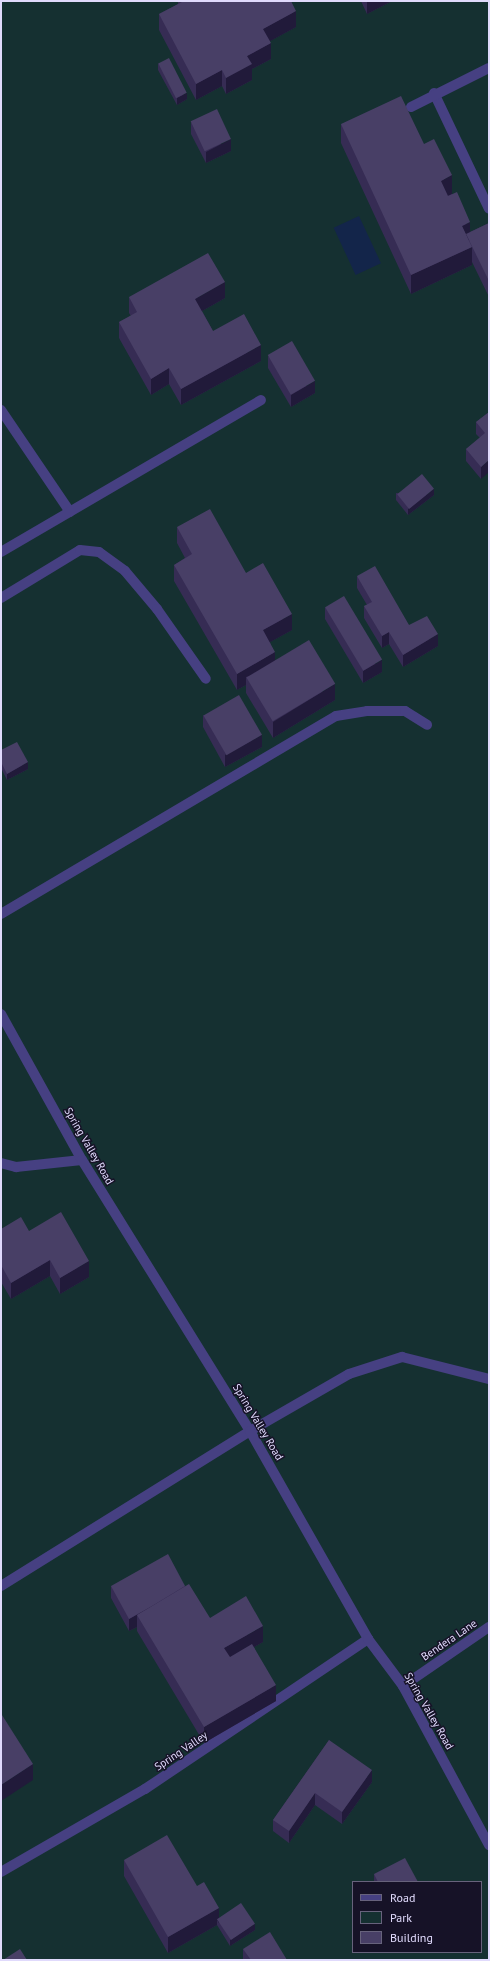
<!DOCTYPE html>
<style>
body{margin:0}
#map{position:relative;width:490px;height:1961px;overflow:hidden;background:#161227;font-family:"PT Sans",sans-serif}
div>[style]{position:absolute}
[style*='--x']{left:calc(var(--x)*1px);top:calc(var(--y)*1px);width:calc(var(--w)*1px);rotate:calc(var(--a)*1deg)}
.green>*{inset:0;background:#153031}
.water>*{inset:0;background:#13254a;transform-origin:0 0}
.service>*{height:10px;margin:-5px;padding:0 5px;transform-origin:5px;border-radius:5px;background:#464082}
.minor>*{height:10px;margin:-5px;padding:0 5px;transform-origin:5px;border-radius:5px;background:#464082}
.tertiary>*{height:10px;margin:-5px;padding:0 5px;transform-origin:5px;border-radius:5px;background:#464082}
.wall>*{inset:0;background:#362c54}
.shaded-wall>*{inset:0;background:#211a3a}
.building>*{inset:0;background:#483f66;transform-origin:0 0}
span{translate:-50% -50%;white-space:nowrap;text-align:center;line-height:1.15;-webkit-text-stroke:3px #161227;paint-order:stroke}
.street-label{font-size:11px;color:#e0dafc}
.frame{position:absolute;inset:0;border:2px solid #e0dafc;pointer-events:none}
.legend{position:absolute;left:352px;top:1881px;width:130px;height:72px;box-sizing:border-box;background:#161227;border:1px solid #67627c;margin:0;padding:5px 7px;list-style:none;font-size:12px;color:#e0dafc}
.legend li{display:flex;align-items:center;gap:8px;height:20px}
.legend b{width:20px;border:1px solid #67627c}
</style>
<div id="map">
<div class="green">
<i style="clip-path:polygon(evenodd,1px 1px,489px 1px,489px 1960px,1px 1960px,1px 1px,353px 1882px,481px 1882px,481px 1952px,353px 1952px,353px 1882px)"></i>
</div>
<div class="water">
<i style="left:359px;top:216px;width:52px;height:28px;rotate:65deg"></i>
</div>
<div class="service">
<i style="--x:1;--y:914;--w:389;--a:-30.6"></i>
<i style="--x:336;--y:716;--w:31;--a:-9"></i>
<i style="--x:367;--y:711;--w:38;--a:0"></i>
<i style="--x:405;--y:711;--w:26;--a:32"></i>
</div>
<div class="minor">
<i style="--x:434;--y:93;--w:128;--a:64.6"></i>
<i style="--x:411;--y:107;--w:87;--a:-26.6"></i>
<i style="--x:1;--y:410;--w:123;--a:55.9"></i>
<i style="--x:1;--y:552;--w:301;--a:-30.3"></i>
<i style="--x:1;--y:598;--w:92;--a:-31.3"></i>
<i style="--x:80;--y:550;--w:19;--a:6"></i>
<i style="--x:99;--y:552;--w:32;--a:36"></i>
<i style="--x:125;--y:571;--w:50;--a:49.9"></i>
<i style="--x:157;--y:609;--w:85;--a:55"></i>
<i style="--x:1;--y:1163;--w:16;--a:15"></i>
<i style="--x:16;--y:1167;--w:66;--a:-6.1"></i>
<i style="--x:1;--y:1586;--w:293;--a:-31.9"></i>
<i style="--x:250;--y:1431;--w:114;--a:-29.9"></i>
<i style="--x:349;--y:1374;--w:56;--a:-17.8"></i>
<i style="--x:402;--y:1357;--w:90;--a:14.2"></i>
<i style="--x:403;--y:1686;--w:104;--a:-34.5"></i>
<i style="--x:1;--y:1872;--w:166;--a:-30"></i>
<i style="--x:145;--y:1789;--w:269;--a:-33.9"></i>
</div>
<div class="tertiary">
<i style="--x:1;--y:1014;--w:167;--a:61"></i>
<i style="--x:82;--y:1160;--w:319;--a:58.2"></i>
<i style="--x:250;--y:1431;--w:239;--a:60.4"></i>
<i style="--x:368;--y:1639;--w:59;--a:53.3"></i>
<i style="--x:403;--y:1686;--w:181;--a:61.6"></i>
</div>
<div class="wall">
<i style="clip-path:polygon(178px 1px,291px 1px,296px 27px,270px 41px,271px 59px,252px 69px,252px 80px,226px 94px,222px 86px,196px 100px,159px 30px,159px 14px,178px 4px)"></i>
<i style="clip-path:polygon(361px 1px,392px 1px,367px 14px)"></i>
<i style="clip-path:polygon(158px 63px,187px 99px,177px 105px,158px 70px)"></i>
<i style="clip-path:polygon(191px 122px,231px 151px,206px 163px,191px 134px)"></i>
<i style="clip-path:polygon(341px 124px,424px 144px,452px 194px,470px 232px,489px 223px,489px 297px,472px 262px,472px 265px,411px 294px,341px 143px)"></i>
<i style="clip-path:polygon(129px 297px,225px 298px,202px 311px,213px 331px,261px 361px,181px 405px,169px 384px,151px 395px,119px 338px,119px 322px,131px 316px,129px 313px)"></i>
<i style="clip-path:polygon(268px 356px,315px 393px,291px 407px,268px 368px)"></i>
<i style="clip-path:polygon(489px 412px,481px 479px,466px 461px,466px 449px,480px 438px,476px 434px,476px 422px)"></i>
<i style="clip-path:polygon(396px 493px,434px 495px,408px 515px,396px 500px)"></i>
<i style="clip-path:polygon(177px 527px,246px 573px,292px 630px,270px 642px,275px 660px,335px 700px,273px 738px,246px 693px,246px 685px,237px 690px,174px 581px,174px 565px,185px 558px,177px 543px)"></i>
<i style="clip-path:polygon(357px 576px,409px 625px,438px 646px,403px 667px,389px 644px,382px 648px,364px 618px,364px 606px,367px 605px,357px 588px)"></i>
<i style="clip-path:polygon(325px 607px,382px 672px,363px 683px,325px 619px)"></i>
<i style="clip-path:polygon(203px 715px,262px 747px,225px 767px,203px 727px)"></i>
<i style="clip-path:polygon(1px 750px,28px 769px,7px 780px,1px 768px)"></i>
<i style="clip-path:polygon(1px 1229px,29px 1231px,89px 1277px,60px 1294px,50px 1276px,11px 1299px,1px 1282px)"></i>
<i style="clip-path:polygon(111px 1586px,185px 1586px,210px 1618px,263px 1642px,254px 1647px,276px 1701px,204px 1743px,137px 1631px,137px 1627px,129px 1631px,111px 1598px)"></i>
<i style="clip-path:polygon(329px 1740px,372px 1782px,342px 1824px,315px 1805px,289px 1843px,273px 1831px,273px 1820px)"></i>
<i style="clip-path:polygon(124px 1860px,219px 1918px,255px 1930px,230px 1946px,217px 1925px,168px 1953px,124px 1876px)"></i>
<i style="clip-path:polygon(374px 1874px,418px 1882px,374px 1882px)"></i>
<i style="clip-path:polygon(243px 1949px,287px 1960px,243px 1960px)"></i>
</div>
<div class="shaded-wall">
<i style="clip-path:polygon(367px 1px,392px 1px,367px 14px)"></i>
<i style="clip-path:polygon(296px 11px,296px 27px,263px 45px,263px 29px)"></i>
<i style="clip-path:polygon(271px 43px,271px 59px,252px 69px,252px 80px,226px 94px,226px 78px,247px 56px)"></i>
<i style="clip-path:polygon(222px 70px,222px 86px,196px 100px,196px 84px)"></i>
<i style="clip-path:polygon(187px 93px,187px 99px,177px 105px,177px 98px)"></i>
<i style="clip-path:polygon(231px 139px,231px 151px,206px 163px,206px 152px)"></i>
<i style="clip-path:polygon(452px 175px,452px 194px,441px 199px,441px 181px)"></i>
<i style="clip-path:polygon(470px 222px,470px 240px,469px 241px,462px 226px)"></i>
<i style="clip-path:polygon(472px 247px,472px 265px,411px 294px,411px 275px)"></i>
<i style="clip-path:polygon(225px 282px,225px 298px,195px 315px,195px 299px)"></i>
<i style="clip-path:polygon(261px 345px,261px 361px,181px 405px,181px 389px)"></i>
<i style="clip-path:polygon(169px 368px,169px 384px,151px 395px,151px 379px)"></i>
<i style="clip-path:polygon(315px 381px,315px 393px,291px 407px,291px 395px)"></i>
<i style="clip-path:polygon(489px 460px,489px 472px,481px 479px,481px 467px)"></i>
<i style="clip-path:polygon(434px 489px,434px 495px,408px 515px,408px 509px)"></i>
<i style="clip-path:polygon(292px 614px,292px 630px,263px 646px,263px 630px)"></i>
<i style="clip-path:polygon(389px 632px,389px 644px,382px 648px,382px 636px)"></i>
<i style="clip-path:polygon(438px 634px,438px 646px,403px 667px,403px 655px)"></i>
<i style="clip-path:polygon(275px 652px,275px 668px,246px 677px,246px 685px,237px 690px,237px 674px)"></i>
<i style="clip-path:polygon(382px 660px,382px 672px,363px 683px,363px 671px)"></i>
<i style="clip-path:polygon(335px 684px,335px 700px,273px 738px,273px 722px)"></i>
<i style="clip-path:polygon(262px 735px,262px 747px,225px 767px,225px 755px)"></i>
<i style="clip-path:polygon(28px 762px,28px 769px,7px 780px,7px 774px)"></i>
<i style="clip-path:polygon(50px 1260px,50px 1276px,11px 1299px,11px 1283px)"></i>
<i style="clip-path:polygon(89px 1261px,89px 1277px,60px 1294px,60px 1278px)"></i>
<i style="clip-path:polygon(186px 1587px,137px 1615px,137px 1627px,129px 1631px,129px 1619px)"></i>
<i style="clip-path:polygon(263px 1626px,263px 1642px,224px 1664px,224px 1648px)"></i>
<i style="clip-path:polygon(276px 1685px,276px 1701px,204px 1743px,204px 1727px)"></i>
<i style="clip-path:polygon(33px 1764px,33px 1780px,1px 1801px,1px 1785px)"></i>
<i style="clip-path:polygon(372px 1770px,372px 1782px,342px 1824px,342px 1812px)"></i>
<i style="clip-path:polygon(315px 1793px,315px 1805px,289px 1843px,289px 1831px)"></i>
<i style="clip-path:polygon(219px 1908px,219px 1923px,217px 1920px,217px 1925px,168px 1953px,168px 1937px)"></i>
<i style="clip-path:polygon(255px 1924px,255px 1930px,230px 1946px,230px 1940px)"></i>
</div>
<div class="building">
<i style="clip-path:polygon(181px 1px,291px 1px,296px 11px,263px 29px,271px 43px,247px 56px,252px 64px,226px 78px,222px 70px,196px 84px,159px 14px,182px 2px)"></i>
<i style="left:169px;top:58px;width:39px;height:12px;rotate:63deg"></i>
<i style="clip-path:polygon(401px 96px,424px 144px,434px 139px,452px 175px,441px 181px,448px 196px,457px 192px,470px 222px,462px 226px,472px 247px,411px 275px,341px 124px)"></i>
<i style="left:217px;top:109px;width:33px;height:29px;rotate:65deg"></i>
<i style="clip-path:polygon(489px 223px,489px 281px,466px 234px)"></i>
<i style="clip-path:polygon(208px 253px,225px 282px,195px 299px,213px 331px,244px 314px,261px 345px,181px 389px,169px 368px,151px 379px,119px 322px,137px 312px,129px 297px)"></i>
<i style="left:292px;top:341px;width:46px;height:28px;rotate:60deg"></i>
<i style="clip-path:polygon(489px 412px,489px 460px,481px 467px,466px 449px,485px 433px,476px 422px)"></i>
<i style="left:422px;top:474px;width:19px;height:32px;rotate:51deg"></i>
<i style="clip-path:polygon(210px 509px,246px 573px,263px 563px,292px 614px,263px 630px,275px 652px,237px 674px,174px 565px,192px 554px,177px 527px)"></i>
<i style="clip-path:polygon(375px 566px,409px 625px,427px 616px,438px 634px,403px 655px,389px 632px,382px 636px,364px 606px,372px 602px,357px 576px)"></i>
<i style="left:344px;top:596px;width:74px;height:22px;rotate:59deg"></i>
<i style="left:309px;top:640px;width:51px;height:73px;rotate:59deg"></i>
<i style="left:239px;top:695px;width:46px;height:41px;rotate:60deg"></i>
<i style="clip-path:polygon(17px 742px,28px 762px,7px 774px,1px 762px,1px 750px)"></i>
<i style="clip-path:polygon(61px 1212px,89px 1261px,60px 1278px,50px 1260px,11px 1283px,1px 1265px,1px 1229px,21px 1217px,29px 1231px)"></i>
<i style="clip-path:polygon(168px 1554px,185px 1586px,152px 1606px,129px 1619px,111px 1586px)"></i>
<i style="clip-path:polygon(189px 1584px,210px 1618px,246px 1596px,263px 1626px,224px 1648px,230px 1657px,252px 1644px,276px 1685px,204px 1727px,137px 1615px)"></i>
<i style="clip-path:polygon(1px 1715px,2px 1715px,33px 1764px,1px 1785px)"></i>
<i style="clip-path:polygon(329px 1740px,372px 1770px,342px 1812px,315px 1793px,289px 1831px,273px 1820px)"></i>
<i style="clip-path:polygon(167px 1835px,197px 1886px,204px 1882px,219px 1908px,168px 1937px,124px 1860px)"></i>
<i style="clip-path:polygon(405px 1858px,418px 1882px,378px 1882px,374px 1874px)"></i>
<i style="left:241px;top:1903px;width:25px;height:29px;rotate:56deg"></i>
<i style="clip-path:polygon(270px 1932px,287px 1960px,251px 1960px,243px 1949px)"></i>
<i style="clip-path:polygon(20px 1949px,27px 1960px,3px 1960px)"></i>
</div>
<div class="street-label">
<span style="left:89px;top:1146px;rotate:60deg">Spring Valley Road</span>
<span style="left:258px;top:1422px;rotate:59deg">Spring Valley Road</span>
<span style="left:449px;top:1640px;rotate:-34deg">Bendera Lane</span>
<span style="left:429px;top:1711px;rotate:60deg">Spring Valley Road</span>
<span style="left:181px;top:1751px;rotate:-34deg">Spring Valley</span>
</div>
<div class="frame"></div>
<ul class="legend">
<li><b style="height:5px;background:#464082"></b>Road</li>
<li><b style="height:11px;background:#153031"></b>Park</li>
<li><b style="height:11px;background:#483f66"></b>Building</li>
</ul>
</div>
